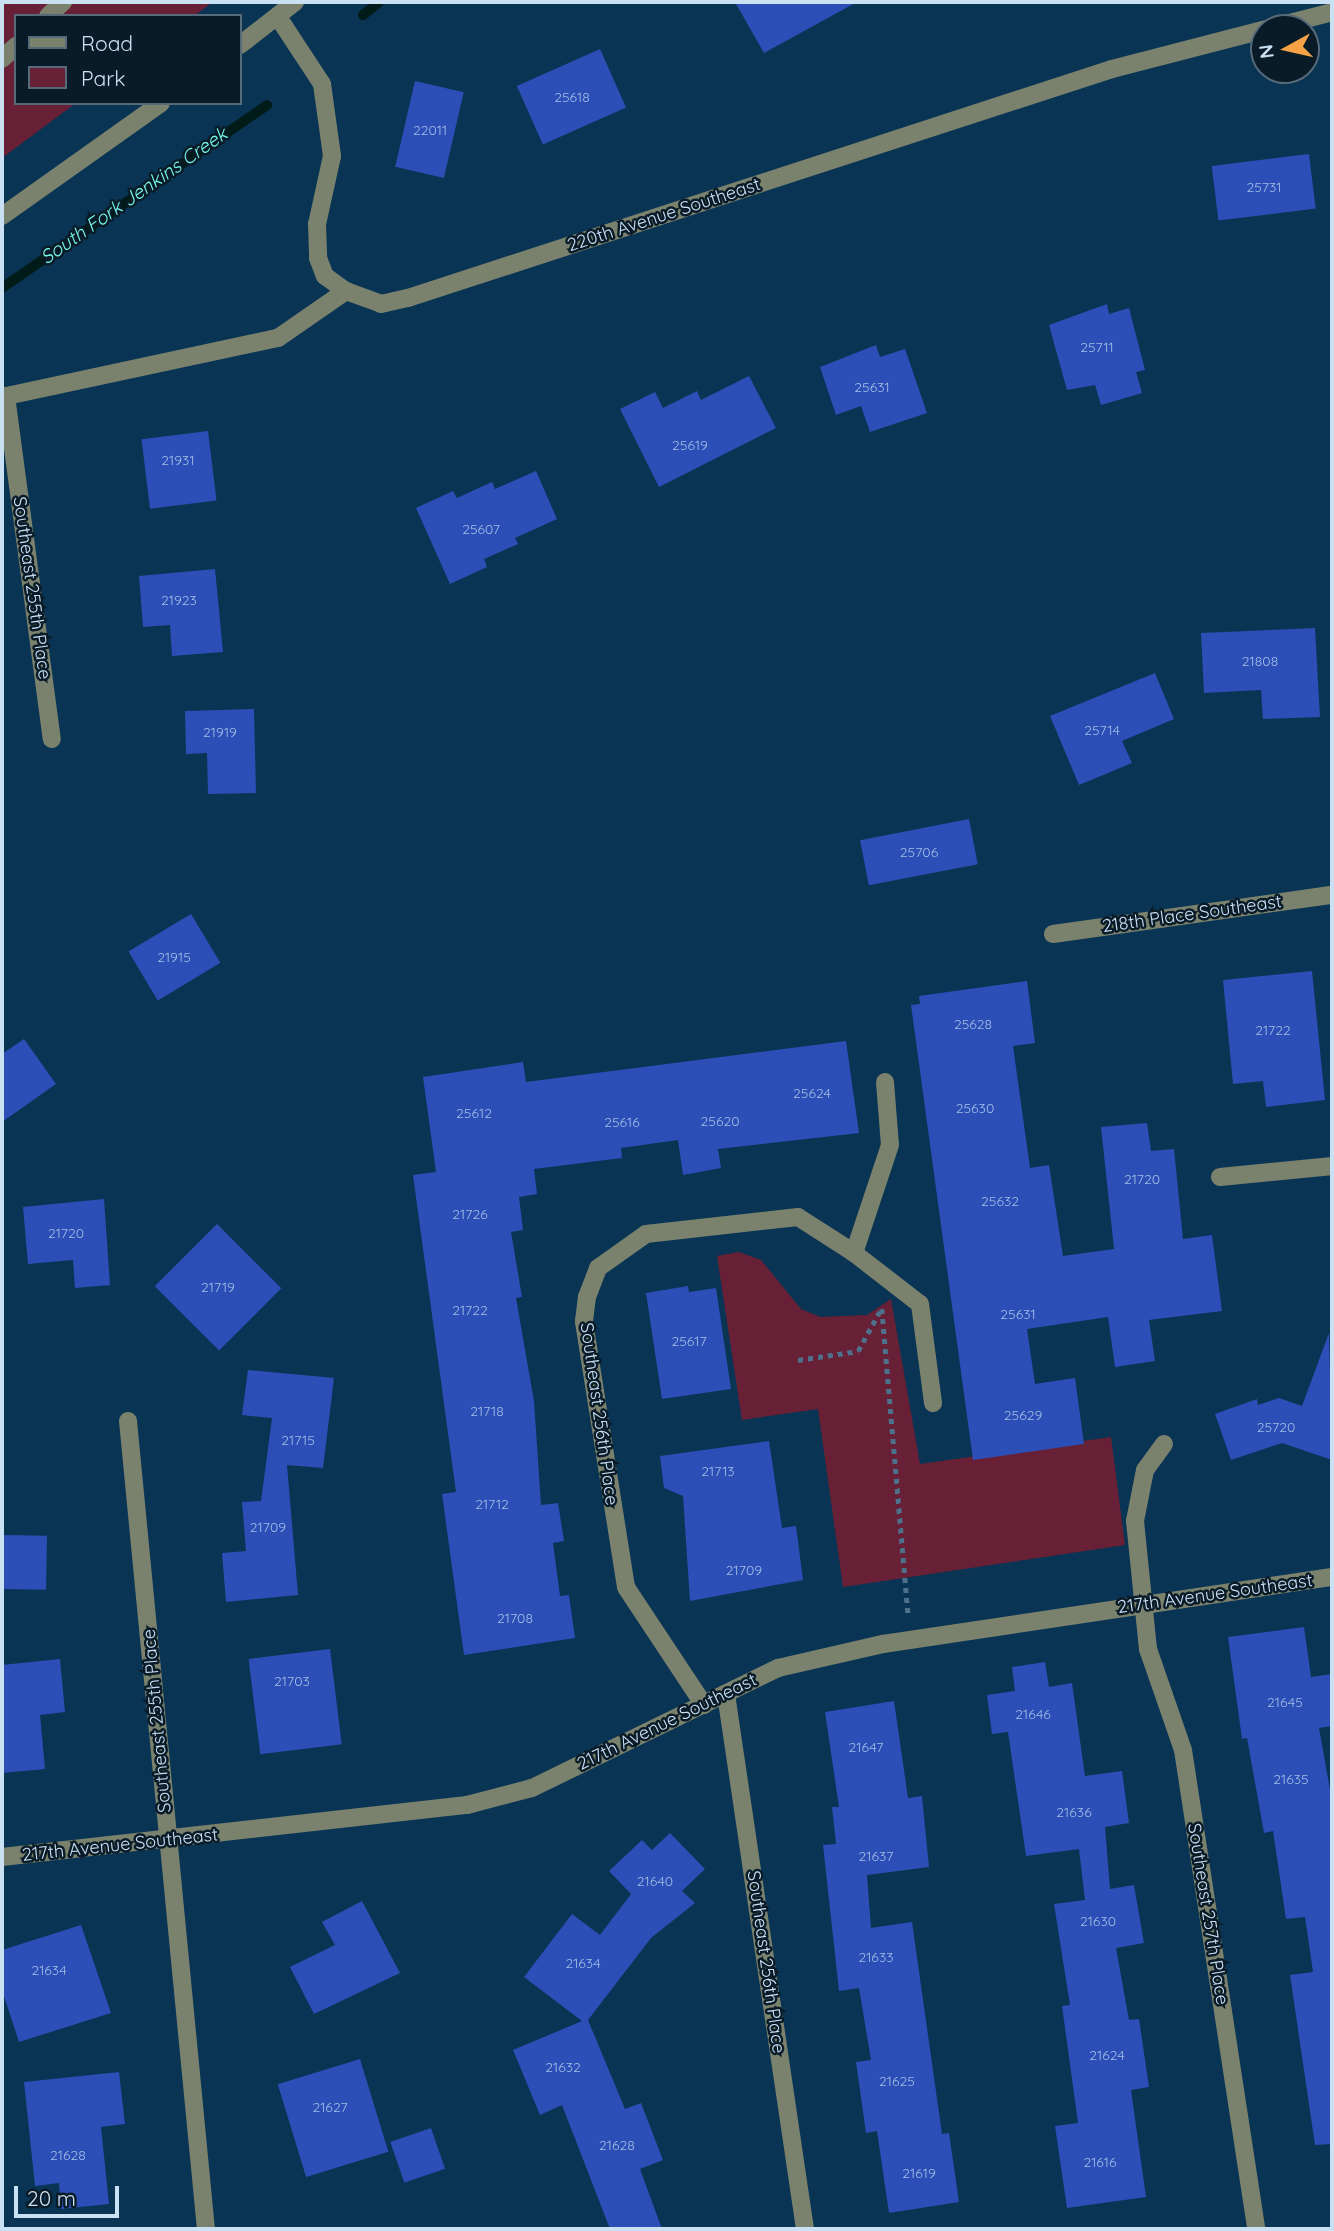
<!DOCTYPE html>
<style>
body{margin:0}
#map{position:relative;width:1334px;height:2231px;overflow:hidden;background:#0a3453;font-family:Quicksand,sans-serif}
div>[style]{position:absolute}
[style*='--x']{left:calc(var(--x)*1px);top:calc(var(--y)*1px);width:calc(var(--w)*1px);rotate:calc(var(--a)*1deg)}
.green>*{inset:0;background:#672036}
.stream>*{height:10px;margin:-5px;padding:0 5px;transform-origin:5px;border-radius:5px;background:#011b18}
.building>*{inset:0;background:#2b4fb6;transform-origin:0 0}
.path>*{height:4.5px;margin-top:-2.25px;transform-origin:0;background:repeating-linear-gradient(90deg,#4d708b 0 5px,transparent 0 10px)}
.minor>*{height:18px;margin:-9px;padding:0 9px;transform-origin:9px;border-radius:9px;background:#7a826e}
span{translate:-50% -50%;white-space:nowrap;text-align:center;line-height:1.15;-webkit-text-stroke:5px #0a1b28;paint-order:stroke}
.number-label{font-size:14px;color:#a2bce4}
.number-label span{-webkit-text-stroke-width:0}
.street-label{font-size:18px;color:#cae0f3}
.water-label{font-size:19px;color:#76faeb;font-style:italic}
.frame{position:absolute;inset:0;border:4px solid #cae0f3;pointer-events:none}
.legend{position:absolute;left:14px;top:14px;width:228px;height:91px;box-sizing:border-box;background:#0a1b28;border:2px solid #576a79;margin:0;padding:9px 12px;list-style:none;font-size:21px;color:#cae0f3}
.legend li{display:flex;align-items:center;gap:14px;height:35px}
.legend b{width:35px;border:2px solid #576a79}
.north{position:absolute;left:1250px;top:14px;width:70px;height:70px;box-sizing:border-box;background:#0a1b28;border:2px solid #576a79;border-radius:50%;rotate:262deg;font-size:19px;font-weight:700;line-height:28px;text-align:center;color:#cae0f3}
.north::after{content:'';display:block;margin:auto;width:24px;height:32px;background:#f5a346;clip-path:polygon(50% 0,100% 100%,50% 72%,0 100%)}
.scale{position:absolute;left:14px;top:2186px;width:105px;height:32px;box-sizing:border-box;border:4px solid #cae0f3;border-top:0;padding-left:9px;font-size:21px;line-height:24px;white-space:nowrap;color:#cae0f3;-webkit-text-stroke:5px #0a1b28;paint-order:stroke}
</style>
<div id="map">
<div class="green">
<i style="clip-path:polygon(2px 2px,213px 2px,194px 16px,16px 16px,16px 103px,76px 103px,2px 158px)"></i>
<i style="clip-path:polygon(739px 1252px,761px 1260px,801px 1309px,820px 1317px,867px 1315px,891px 1299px,920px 1464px,1111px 1437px,1125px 1545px,843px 1587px,818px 1409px,742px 1420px,717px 1256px)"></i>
</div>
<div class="stream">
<i style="--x:363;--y:15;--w:21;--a:-39"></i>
<i style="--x:2;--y:288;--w:322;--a:-34.6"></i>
</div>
<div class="building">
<i style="clip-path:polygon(735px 2px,857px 2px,764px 53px)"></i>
<i style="left:600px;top:49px;width:64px;height:91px;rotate:66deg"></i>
<i style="left:415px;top:81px;width:50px;height:88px;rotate:13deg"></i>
<i style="left:1309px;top:154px;width:55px;height:98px;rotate:83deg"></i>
<i style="clip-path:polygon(1107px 304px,1109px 314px,1129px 308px,1145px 370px,1136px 372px,1142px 393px,1101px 405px,1095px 385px,1067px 390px,1049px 325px)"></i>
<i style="clip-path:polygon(876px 345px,880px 357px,905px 349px,927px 413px,870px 432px,861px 406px,836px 415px,820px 367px)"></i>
<i style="clip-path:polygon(749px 376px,776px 428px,659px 487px,620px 409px,655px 392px,663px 408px,697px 391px,701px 400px)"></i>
<i style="left:208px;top:431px;width:70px;height:67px;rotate:83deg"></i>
<i style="clip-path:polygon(536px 471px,557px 519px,515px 538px,518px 544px,484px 559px,487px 567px,450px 584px,416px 508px,453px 491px,457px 498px,492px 482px,495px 489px)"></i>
<i style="clip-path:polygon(215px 569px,223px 652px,172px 656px,170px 625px,143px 627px,139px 576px)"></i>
<i style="clip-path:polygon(1315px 628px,1320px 717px,1263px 719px,1261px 690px,1204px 693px,1201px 633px)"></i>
<i style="clip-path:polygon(1155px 673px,1174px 719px,1122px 741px,1132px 763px,1079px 785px,1050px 716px)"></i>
<i style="clip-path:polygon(254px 709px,256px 793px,208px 794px,207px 753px,186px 754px,185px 711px)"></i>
<i style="left:969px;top:819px;width:46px;height:111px;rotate:79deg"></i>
<i style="left:191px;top:914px;width:57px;height:73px;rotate:59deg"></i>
<i style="clip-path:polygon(1312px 971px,1325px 1100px,1266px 1107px,1263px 1081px,1233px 1084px,1223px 980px)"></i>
<i style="clip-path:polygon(1027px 981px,1035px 1043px,1013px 1046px,1030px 1168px,1049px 1165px,1063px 1256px,1114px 1249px,1101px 1127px,1147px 1123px,1151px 1151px,1174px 1149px,1183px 1239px,1212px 1235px,1222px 1311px,1149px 1320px,1155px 1361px,1115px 1367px,1108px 1317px,1027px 1329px,1035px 1384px,1075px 1378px,1084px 1444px,973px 1460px,911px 1005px,920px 1004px,919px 996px)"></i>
<i style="clip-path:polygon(24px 1039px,56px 1084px,2px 1122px,2px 1054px)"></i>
<i style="clip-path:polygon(846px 1041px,859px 1133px,718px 1149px,721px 1168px,683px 1175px,678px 1140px,621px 1148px,622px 1158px,534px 1169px,537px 1194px,519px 1197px,523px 1230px,511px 1232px,522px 1297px,516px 1298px,534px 1401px,541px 1505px,558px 1503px,564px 1541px,553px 1543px,560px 1596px,569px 1595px,575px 1638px,464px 1655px,442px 1494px,456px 1492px,413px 1175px,436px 1172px,423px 1077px,523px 1062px,526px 1082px)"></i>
<i style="clip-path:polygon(104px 1199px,110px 1285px,75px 1288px,73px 1260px,28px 1264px,23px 1207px)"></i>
<i style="left:217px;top:1224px;width:91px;height:88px;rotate:45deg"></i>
<i style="clip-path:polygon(688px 1286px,689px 1292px,716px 1288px,731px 1389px,662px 1399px,646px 1293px)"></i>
<i style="clip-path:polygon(1329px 1333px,1332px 1460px,1282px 1443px,1231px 1460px,1215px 1414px,1257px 1399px,1258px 1405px,1279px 1398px,1302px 1406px)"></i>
<i style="clip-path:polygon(248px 1370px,334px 1378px,323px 1468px,287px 1465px,298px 1595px,226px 1602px,222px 1553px,246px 1551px,242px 1502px,261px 1501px,272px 1418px,242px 1415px)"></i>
<i style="clip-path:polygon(769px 1441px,782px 1528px,796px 1526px,803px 1580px,690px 1601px,683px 1496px,664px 1488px,660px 1456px)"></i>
<i style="left:2px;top:1535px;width:45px;height:54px;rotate:1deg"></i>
<i style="clip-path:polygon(1304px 1627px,1311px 1677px,1332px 1674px,1332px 1726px,1319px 1728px,1332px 1801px,1332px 2144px,1315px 2145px,1290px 1975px,1313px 1972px,1305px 1917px,1286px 1919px,1273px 1831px,1264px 1833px,1247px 1738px,1242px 1739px,1228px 1637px)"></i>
<i style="left:330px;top:1649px;width:96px;height:82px;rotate:83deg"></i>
<i style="clip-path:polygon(60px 1659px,65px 1712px,40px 1715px,45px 1769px,2px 1773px,2px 1665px)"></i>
<i style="clip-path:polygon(1045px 1662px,1049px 1687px,1072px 1683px,1085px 1776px,1122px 1771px,1129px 1823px,1105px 1827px,1110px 1889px,1134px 1885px,1144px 1943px,1116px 1948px,1129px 2020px,1139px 2019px,1149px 2087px,1131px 2090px,1146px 2197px,1067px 2208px,1055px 2126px,1078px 2123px,1062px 2006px,1070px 2005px,1054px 1904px,1085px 1900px,1079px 1849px,1026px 1856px,1008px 1732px,992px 1734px,987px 1695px,1015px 1691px,1012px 1667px)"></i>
<i style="clip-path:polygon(894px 1701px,908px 1798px,922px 1796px,929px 1867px,867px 1875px,871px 1928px,912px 1922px,942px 2134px,949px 2133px,959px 2202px,889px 2213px,877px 2131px,866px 2133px,856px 2062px,871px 2060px,859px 1988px,839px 1991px,823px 1845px,836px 1844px,832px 1807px,839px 1807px,825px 1712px)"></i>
<i style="clip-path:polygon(670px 1833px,705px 1869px,682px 1891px,695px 1903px,651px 1938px,588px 2020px,625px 2109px,641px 2103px,663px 2160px,640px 2169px,662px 2229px,610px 2229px,562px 2105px,540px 2115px,513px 2050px,582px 2021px,524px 1977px,572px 1914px,600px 1935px,631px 1894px,609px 1871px,642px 1840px,652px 1850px)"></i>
<i style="clip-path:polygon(362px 1901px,400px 1973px,314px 2014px,290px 1967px,335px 1945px,322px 1922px)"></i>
<i style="clip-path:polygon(81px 1925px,111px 2013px,19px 2042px,2px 1990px,2px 1950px)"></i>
<i style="left:360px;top:2059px;width:97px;height:86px;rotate:73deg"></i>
<i style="clip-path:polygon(119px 2072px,125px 2124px,101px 2127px,109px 2204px,61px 2209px,59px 2183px,35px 2186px,24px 2082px)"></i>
<i style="left:431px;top:2128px;width:43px;height:43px;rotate:71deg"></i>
</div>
<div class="path">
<i style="--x:882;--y:1309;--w:306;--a:85.1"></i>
<i style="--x:798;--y:1360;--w:61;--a:-8.5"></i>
<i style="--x:858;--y:1351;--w:48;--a:-61.3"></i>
</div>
<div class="minor">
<i style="--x:48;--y:16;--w:21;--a:-43"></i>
<i style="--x:278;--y:17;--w:80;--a:56.7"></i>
<i style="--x:322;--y:84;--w:73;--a:82.1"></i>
<i style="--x:332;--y:156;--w:70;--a:102.4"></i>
<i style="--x:317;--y:224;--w:34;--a:88"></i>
<i style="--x:318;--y:258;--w:19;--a:69"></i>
<i style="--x:325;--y:276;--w:26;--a:36"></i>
<i style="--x:240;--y:45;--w:70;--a:-38"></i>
<i style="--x:2;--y:59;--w:19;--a:-43"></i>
<i style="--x:2;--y:216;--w:195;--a:-35.4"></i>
<i style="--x:6;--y:396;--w:346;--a:82.4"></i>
<i style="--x:2;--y:397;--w:282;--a:-12.1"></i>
<i style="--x:278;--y:338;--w:83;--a:-34.7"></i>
<i style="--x:346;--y:291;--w:37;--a:20"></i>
<i style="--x:381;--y:304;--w:28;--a:-13"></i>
<i style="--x:408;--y:298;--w:740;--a:-18.02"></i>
<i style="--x:1112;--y:69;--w:227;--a:-14.5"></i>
<i style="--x:1053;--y:934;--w:282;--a:-8"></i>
<i style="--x:885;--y:1082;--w:63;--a:85.5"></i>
<i style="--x:890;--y:1145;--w:114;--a:108.4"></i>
<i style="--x:854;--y:1253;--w:83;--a:37.7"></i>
<i style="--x:920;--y:1304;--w:100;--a:82.5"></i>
<i style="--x:1220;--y:1177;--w:113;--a:-5.6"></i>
<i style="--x:128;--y:1421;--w:812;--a:84.49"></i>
<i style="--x:1164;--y:1444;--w:32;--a:126"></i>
<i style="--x:1145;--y:1470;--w:52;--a:101.1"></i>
<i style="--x:1135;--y:1521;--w:129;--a:84.2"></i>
<i style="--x:1148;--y:1649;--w:107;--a:70.9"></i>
<i style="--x:1183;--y:1750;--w:485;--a:81.3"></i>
<i style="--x:726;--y:1694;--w:541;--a:81.6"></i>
<i style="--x:704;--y:1705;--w:141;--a:-123.5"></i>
<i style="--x:626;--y:1587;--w:269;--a:-99"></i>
<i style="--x:584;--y:1321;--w:24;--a:-83"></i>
<i style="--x:587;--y:1297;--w:31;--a:-69"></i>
<i style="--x:598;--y:1268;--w:59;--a:-35.3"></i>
<i style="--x:646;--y:1234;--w:153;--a:-6.4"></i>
<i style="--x:798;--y:1217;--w:67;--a:32.7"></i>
<i style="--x:2;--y:1857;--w:468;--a:-6.4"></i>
<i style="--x:467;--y:1805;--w:67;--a:-14.7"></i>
<i style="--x:532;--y:1788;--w:274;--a:-26"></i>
<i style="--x:778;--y:1668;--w:108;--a:-12.9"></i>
<i style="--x:883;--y:1644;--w:454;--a:-8.5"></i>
</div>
<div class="number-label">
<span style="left:572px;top:97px">25618</span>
<span style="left:430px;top:130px">22011</span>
<span style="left:1264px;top:187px">25731</span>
<span style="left:1097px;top:347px">25711</span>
<span style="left:872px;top:387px">25631</span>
<span style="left:690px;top:445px">25619</span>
<span style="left:178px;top:460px">21931</span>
<span style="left:481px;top:529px">25607</span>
<span style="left:179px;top:600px">21923</span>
<span style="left:1260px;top:661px">21808</span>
<span style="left:1102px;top:730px">25714</span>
<span style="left:220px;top:732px">21919</span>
<span style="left:919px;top:852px">25706</span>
<span style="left:174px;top:957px">21915</span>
<span style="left:973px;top:1024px">25628</span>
<span style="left:1273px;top:1030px">21722</span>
<span style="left:812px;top:1093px">25624</span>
<span style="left:975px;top:1108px">25630</span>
<span style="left:474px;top:1113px">25612</span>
<span style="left:720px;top:1121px">25620</span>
<span style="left:622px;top:1122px">25616</span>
<span style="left:1142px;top:1179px">21720</span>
<span style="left:1000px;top:1201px">25632</span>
<span style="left:470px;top:1214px">21726</span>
<span style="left:66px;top:1233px">21720</span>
<span style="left:218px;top:1287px">21719</span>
<span style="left:470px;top:1310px">21722</span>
<span style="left:1018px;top:1314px">25631</span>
<span style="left:689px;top:1341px">25617</span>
<span style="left:487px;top:1411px">21718</span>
<span style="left:1023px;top:1415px">25629</span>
<span style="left:1276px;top:1427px">25720</span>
<span style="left:298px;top:1440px">21715</span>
<span style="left:718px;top:1471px">21713</span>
<span style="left:492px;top:1504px">21712</span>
<span style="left:268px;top:1527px">21709</span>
<span style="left:744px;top:1570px">21709</span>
<span style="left:515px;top:1618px">21708</span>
<span style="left:292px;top:1681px">21703</span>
<span style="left:1285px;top:1702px">21645</span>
<span style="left:1033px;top:1714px">21646</span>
<span style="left:866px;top:1747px">21647</span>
<span style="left:1291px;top:1779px">21635</span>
<span style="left:1074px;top:1812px">21636</span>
<span style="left:876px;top:1856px">21637</span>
<span style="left:655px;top:1881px">21640</span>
<span style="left:1098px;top:1921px">21630</span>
<span style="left:876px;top:1957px">21633</span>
<span style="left:583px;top:1963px">21634</span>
<span style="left:49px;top:1970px">21634</span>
<span style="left:1107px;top:2055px">21624</span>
<span style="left:563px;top:2067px">21632</span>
<span style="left:897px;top:2081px">21625</span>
<span style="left:330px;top:2107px">21627</span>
<span style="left:617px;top:2145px">21628</span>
<span style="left:68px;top:2155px">21628</span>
<span style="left:1100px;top:2162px">21616</span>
<span style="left:919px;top:2173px">21619</span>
</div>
<div class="street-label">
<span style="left:664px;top:215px;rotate:-18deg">220th Avenue Southeast</span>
<span style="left:32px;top:588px;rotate:82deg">Southeast 255th Place</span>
<span style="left:1192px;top:914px;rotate:-8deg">218th Place Southeast</span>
<span style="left:599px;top:1414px;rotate:82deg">Southeast 256th Place</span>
<span style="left:1215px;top:1594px;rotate:-8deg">217th Avenue Southeast</span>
<span style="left:157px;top:1721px;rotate:-95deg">Southeast 255th Place</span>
<span style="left:667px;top:1722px;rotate:-26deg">217th Avenue Southeast</span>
<span style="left:120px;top:1845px;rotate:-6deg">217th Avenue Southeast</span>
<span style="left:1208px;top:1914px;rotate:81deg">Southeast 257th Place</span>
<span style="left:766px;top:1962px;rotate:82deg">Southeast 256th Place</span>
</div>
<div class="water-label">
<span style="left:134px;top:196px;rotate:-35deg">South Fork Jenkins Creek</span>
</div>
<div class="frame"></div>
<ul class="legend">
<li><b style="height:9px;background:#7a826e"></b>Road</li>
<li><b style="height:19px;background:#672036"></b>Park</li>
</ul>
<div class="north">N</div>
<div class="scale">20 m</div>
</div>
